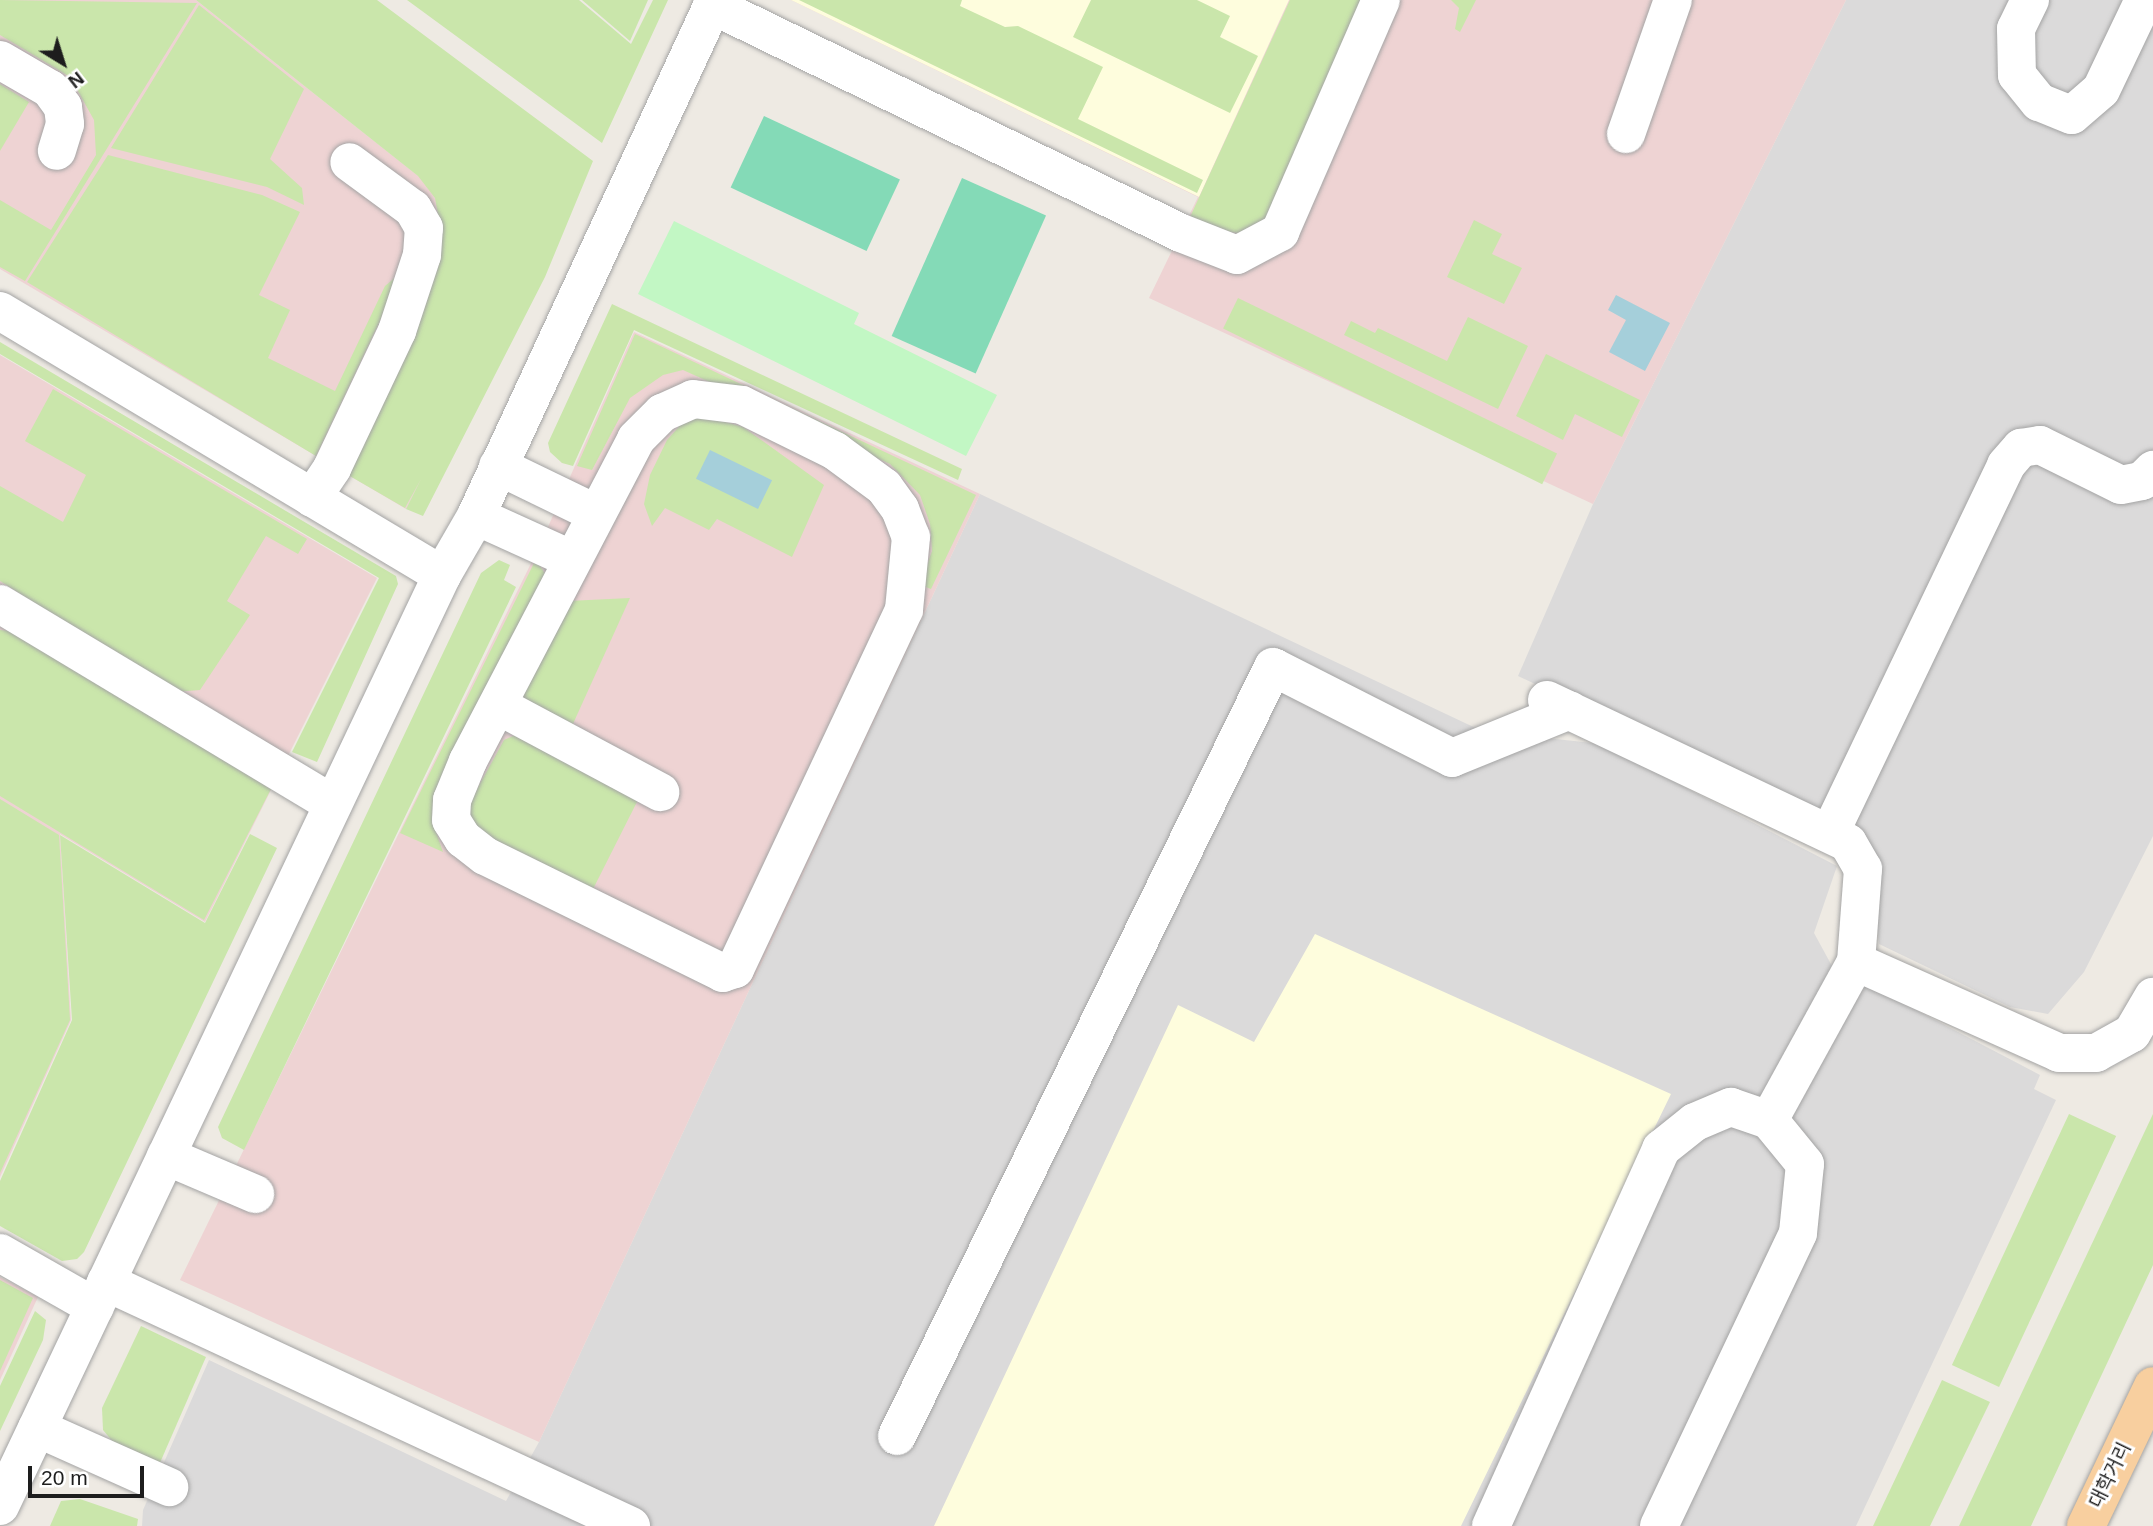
<!DOCTYPE html>
<meta charset="utf-8">
<style>
body{margin:0}
#map{position:relative;width:2153px;height:1526px;overflow:hidden;background:#eeeae3;font-family:Helvetica,"Noto Sans KR",sans-serif}
div>[style]{position:absolute}
[style*='--x']{left:calc(var(--x)*1px);top:calc(var(--y)*1px);width:calc(var(--w)*1px);rotate:calc(var(--a)*1deg)}
.residential>*{inset:0;background:#dbdada}
.commercial>*{inset:0;background:#eed3d3}
.education>*{inset:0;background:#fefddd}
.grass>*{inset:0;background:#cae6ab;transform-origin:0 0}
.park>*{inset:0;background:#c2f7c4}
.pitch>*{inset:0;background:#84dab7;transform-origin:0 0}
.water>*{inset:0;background:#a5cfda;transform-origin:0 0}
.roads{filter:drop-shadow(0 0 2px #a4a4a4) drop-shadow(0 0 2px #a4a4a4)}
.minor>*{height:38px;margin:-19px;padding:0 19px;transform-origin:19px;border-radius:19px;background:#fff}
.major>*{height:38px;margin:-19px;padding:0 19px;transform-origin:19px;border-radius:19px;background:#f8cf9f}
span{translate:-50% -50%;white-space:nowrap;text-align:center;line-height:1.15;-webkit-text-stroke:6px #fff;paint-order:stroke}
.street-label{font-size:19px;color:#1d1d1d}
.north{position:absolute;left:28px;top:28px;width:70px;height:70px;-webkit-text-stroke:5px #fff;paint-order:stroke;rotate:142deg;font-size:19px;font-weight:700;line-height:28px;text-align:center;color:#1d1d1d}
.north::after{content:'';display:block;margin:auto;width:24px;height:32px;background:#1d1d1d;clip-path:polygon(50% 0,100% 100%,50% 72%,0 100%)}
.scale{position:absolute;left:28px;top:1466px;width:116px;height:32px;box-sizing:border-box;border:4px solid #1d1d1d;border-top:0;padding-left:9px;font-size:21px;line-height:24px;white-space:nowrap;color:#1d1d1d;-webkit-text-stroke:5px #fff;paint-order:stroke}
</style>
<div id="map">
<div class="residential">
<i style="clip-path:polygon(1846px 0,2153px 0,2153px 836px,2084px 972px,2048px 1014px,2010px 1007px,1879px 944px,1871px 859px,1802px 810px,1518px 676px,1593px 504px)"></i>
<i style="clip-path:polygon(980px 494px,1482px 731px,1601px 744px,1837px 866px,1814px 933px,1832px 966px,2040px 1075px,2034px 1089px,2056px 1100px,1856px 1526px,142px 1526px,143px 1510px,209px 1360px,506px 1501px,539px 1442px)"></i>
</div>
<div class="commercial">
<i style="clip-path:polygon(0 0,196px 0,532px 266px,406px 509px,0 269px)"></i>
<i style="clip-path:polygon(791px 0,1846px 0,1593px 504px,1149px 298px,1198px 197px)"></i>
<i style="clip-path:polygon(634px 332px,980px 494px,539px 1442px,180px 1280px,540px 545px)"></i>
<i style="clip-path:polygon(0 355px,377px 578px,205px 922px,60px 834px,71px 1020px,0 1177px)"></i>
<i style="clip-path:polygon(0 1277px,38px 1297px,0 1380px)"></i>
</div>
<div class="education">
<i style="clip-path:polygon(791px 0,1289px 0,1199px 197px)"></i>
<i style="clip-path:polygon(1315px 934px,1671px 1094px,1461px 1526px,934px 1526px,1178px 1005px,1254px 1042px)"></i>
</div>
<div class="grass">
<i style="clip-path:polygon(0 0,197px 3px,25px 281px,0 267px,0 200px,51px 230px,96px 155px,94px 120px,70px 77px,0 35px)"></i>
<i style="clip-path:polygon(196px 0,377px 0,593px 161px,545px 277px,423px 516px,406px 509px,421px 479px,405px 508px,348px 475px,440px 226px,435px 198px,418px 176px)"></i>
<i style="clip-path:polygon(407px 0,579px 0,631px 44px,653px 0,668px 0,602px 143px)"></i>
<i style="clip-path:polygon(582px 0,648px 0,630px 41px)"></i>
<i style="clip-path:polygon(799px 0,962px 0,960px 6px,1005px 27px,1018px 26px,1103px 67px,1078px 119px,1203px 180px,1197px 193px)"></i>
<i style="clip-path:polygon(1091px 0,1197px 0,1230px 16px,1220px 37px,1258px 56px,1230px 113px,1073px 37px)"></i>
<i style="clip-path:polygon(1290px 0,1368px 0,1270px 216px,1246px 234px,1230px 232px,1190px 217px)"></i>
<i style="clip-path:polygon(1451px 0,1476px 0,1460px 32px,1455px 29px,1459px 8px)"></i>
<i style="clip-path:polygon(199px 5px,304px 89px,270px 159px,302px 188px,304px 205px,267px 187px,111px 148px)"></i>
<i style="clip-path:polygon(0 84px,29px 102px,0 151px)"></i>
<i style="clip-path:polygon(108px 155px,262px 195px,300px 212px,259px 295px,290px 310px,268px 358px,335px 391px,385px 286px,404px 270px,316px 456px,27px 282px)"></i>
<i style="clip-path:polygon(1474px 220px,1502px 234px,1492px 254px,1522px 268px,1504px 304px,1447px 277px)"></i>
<i style="left:1238px;top:298px;width:355px;height:34px;rotate:26deg"></i>
<i style="clip-path:polygon(612px 304px,962px 469px,958px 480px,634px 330px,573px 466px,562px 463px,550px 452px,548px 443px)"></i>
<i style="clip-path:polygon(1468px 317px,1528px 346px,1498px 409px,1344px 335px,1351px 321px,1375px 333px,1378px 328px,1447px 361px)"></i>
<i style="clip-path:polygon(635px 334px,976px 495px,931px 589px,920px 585px,932px 551px,930px 524px,920px 495px,890px 464px,683px 370px,663px 375px,630px 398px,592px 470px,577px 466px)"></i>
<i style="clip-path:polygon(0 342px,396px 576px,398px 584px,317px 762px,292px 752px,379px 578px,0 354px)"></i>
<i style="clip-path:polygon(1546px 354px,1640px 400px,1622px 437px,1575px 414px,1563px 440px,1516px 416px)"></i>
<i style="clip-path:polygon(53px 389px,307px 539px,298px 554px,266px 536px,227px 601px,250px 615px,200px 690px,174px 692px,0 581px,0 486px,63px 522px,86px 475px,25px 441px)"></i>
<i style="clip-path:polygon(692px 412px,743px 427px,824px 485px,792px 557px,717px 519px,709px 530px,665px 508px,652px 526px,644px 504px,650px 475px,667px 440px)"></i>
<i style="clip-path:polygon(536px 559px,547px 577px,436px 832px,443px 852px,400px 833px)"></i>
<i style="clip-path:polygon(499px 560px,510px 565px,504px 580px,516px 587px,244px 1150px,222px 1138px,218px 1127px,481px 573px)"></i>
<i style="clip-path:polygon(630px 598px,572px 726px,547px 724px,517px 691px,568px 601px)"></i>
<i style="clip-path:polygon(0 630px,11px 631px,271px 789px,204px 920px,0 796px)"></i>
<i style="clip-path:polygon(513px 736px,533px 736px,640px 796px,589px 897px,488px 845px,466px 809px,504px 740px)"></i>
<i style="clip-path:polygon(0 799px,59px 835px,70px 1020px,0 1173px)"></i>
<i style="clip-path:polygon(250px 834px,277px 848px,84px 1252px,77px 1259px,62px 1261px,0 1226px,0 1181px,72px 1020px,60px 835px,205px 923px)"></i>
<i style="left:2069px;top:1114px;width:52px;height:277px;rotate:25deg"></i>
<i style="clip-path:polygon(2153px 1114px,2153px 1265px,2031px 1526px,1959px 1526px)"></i>
<i style="clip-path:polygon(0 1280px,33px 1298px,0 1371px)"></i>
<i style="clip-path:polygon(35px 1311px,46px 1320px,43px 1340px,0 1431px,0 1386px)"></i>
<i style="clip-path:polygon(141px 1326px,206px 1357px,159px 1465px,113px 1442px,103px 1430px,102px 1408px)"></i>
<i style="clip-path:polygon(1942px 1380px,1990px 1402px,1930px 1526px,1873px 1526px)"></i>
<i style="clip-path:polygon(80px 1499px,138px 1519px,137px 1526px,50px 1526px,61px 1501px)"></i>
</div>
<div class="park">
<i style="clip-path:polygon(674px 221px,859px 313px,854px 324px,997px 395px,966px 456px,638px 294px)"></i>
</div>
<div class="pitch">
<i style="left:764px;top:116px;width:150px;height:79px;rotate:25deg"></i>
<i style="left:962px;top:178px;width:92px;height:173px;rotate:24deg"></i>
</div>
<div class="water">
<i style="clip-path:polygon(1616px 295px,1670px 323px,1645px 371px,1609px 352px,1626px 320px,1608px 310px)"></i>
<i style="left:710px;top:450px;width:69px;height:32px;rotate:26deg"></i>
</div>
<div class="roads">
<div class="minor">
<i style="--x:2030;--y:0;--w:32;--a:116"></i>
<i style="--x:2016;--y:29;--w:46;--a:88.8"></i>
<i style="--x:2017;--y:75;--w:35;--a:51"></i>
<i style="--x:2039;--y:102;--w:35;--a:22"></i>
<i style="--x:2072;--y:115;--w:38;--a:-41"></i>
<i style="--x:2101;--y:90;--w:100;--a:-64.5"></i>
<i style="--x:712;--y:5;--w:521;--a:25.93"></i>
<i style="--x:1181;--y:233;--w:60;--a:21.4"></i>
<i style="--x:1237;--y:255;--w:49;--a:-28.1"></i>
<i style="--x:1280;--y:232;--w:253;--a:-66.5"></i>
<i style="--x:0;--y:60;--w:58;--a:30.1"></i>
<i style="--x:50;--y:89;--w:22;--a:54"></i>
<i style="--x:63;--y:107;--w:17;--a:83"></i>
<i style="--x:65;--y:124;--w:28;--a:107"></i>
<i style="--x:1626;--y:134;--w:142;--a:-70.7"></i>
<i style="--x:0;--y:311;--w:515;--a:30.85"></i>
<i style="--x:693;--y:399;--w:49;--a:7"></i>
<i style="--x:742;--y:405;--w:104;--a:26.3"></i>
<i style="--x:835;--y:451;--w:61;--a:36.3"></i>
<i style="--x:884;--y:487;--w:27;--a:54"></i>
<i style="--x:900;--y:509;--w:30;--a:69"></i>
<i style="--x:911;--y:537;--w:73;--a:95.5"></i>
<i style="--x:904;--y:610;--w:397;--a:115.2"></i>
<i style="--x:735;--y:969;--w:13;--a:162"></i>
<i style="--x:723;--y:973;--w:265;--a:-153.8"></i>
<i style="--x:485;--y:856;--w:28;--a:-142"></i>
<i style="--x:463;--y:839;--w:22;--a:-122"></i>
<i style="--x:451;--y:820;--w:20;--a:-87"></i>
<i style="--x:452;--y:800;--w:42;--a:-67.7"></i>
<i style="--x:468;--y:761;--w:363;--a:-62.4"></i>
<i style="--x:636;--y:439;--w:37;--a:-45"></i>
<i style="--x:662;--y:413;--w:34;--a:-24"></i>
<i style="--x:498;--y:466;--w:108;--a:25.9"></i>
<i style="--x:312;--y:498;--w:36;--a:-56"></i>
<i style="--x:332;--y:468;--w:152;--a:-64.6"></i>
<i style="--x:397;--y:331;--w:80;--a:-71.8"></i>
<i style="--x:422;--y:255;--w:27;--a:-86"></i>
<i style="--x:424;--y:228;--w:22;--a:-120"></i>
<i style="--x:413;--y:209;--w:79;--a:-143.7"></i>
<i style="--x:476;--y:516;--w:104;--a:24.4"></i>
<i style="--x:0;--y:604;--w:388;--a:31"></i>
<i style="--x:1547;--y:700;--w:333;--a:25.4"></i>
<i style="--x:1848;--y:843;--w:30;--a:60"></i>
<i style="--x:1863;--y:869;--w:93;--a:94.3"></i>
<i style="--x:1856;--y:962;--w:222;--a:24.1"></i>
<i style="--x:2059;--y:1053;--w:37;--a:0"></i>
<i style="--x:2096;--y:1053;--w:41;--a:-29.1"></i>
<i style="--x:2132;--y:1033;--w:42;--a:-59.7"></i>
<i style="--x:499;--y:706;--w:183;--a:28.1"></i>
<i style="--x:1830;--y:833;--w:408;--a:-64.4"></i>
<i style="--x:2006;--y:465;--w:23;--a:-49"></i>
<i style="--x:2021;--y:448;--w:19;--a:-9"></i>
<i style="--x:2040;--y:445;--w:90;--a:26.3"></i>
<i style="--x:2121;--y:485;--w:21;--a:-11"></i>
<i style="--x:2142;--y:481;--w:16;--a:-45"></i>
<i style="--x:166;--y:1156;--w:97;--a:23.1"></i>
<i style="--x:0;--y:1253;--w:109;--a:29.6"></i>
<i style="--x:106;--y:1282;--w:579;--a:24.93"></i>
<i style="--x:37;--y:1428;--w:145;--a:24.1"></i>
<i style="--x:897;--y:1436;--w:856;--a:-63.94"></i>
<i style="--x:1273;--y:667;--w:201;--a:26.9"></i>
<i style="--x:1452;--y:758;--w:127;--a:-22.1"></i>
<i style="--x:0;--y:1506;--w:1031;--a:-64.6"></i>
<i style="--x:442;--y:575;--w:68;--a:-60"></i>
<i style="--x:476;--y:516;--w:569;--a:-65.15"></i>
<i style="--x:1491;--y:1526;--w:414;--a:-65.7"></i>
<i style="--x:1661;--y:1149;--w:43;--a:-38.5"></i>
<i style="--x:1695;--y:1122;--w:39;--a:-23"></i>
<i style="--x:1731;--y:1107;--w:40;--a:18.9"></i>
<i style="--x:1659;--y:1526;--w:324;--a:-64.6"></i>
<i style="--x:1798;--y:1233;--w:69;--a:-84.2"></i>
<i style="--x:1805;--y:1164;--w:57;--a:-129.3"></i>
<i style="--x:1769;--y:1120;--w:180;--a:-61.2"></i>
</div>
<div class="major">
<i style="--x:2086;--y:1526;--w:155;--a:-64.4"></i>
</div>
</div>
<div class="street-label">
<span style="left:2110px;top:1475px;rotate:-64deg">대학거리</span>
</div>
<div class="north">N</div>
<div class="scale">20 m</div>
</div>
